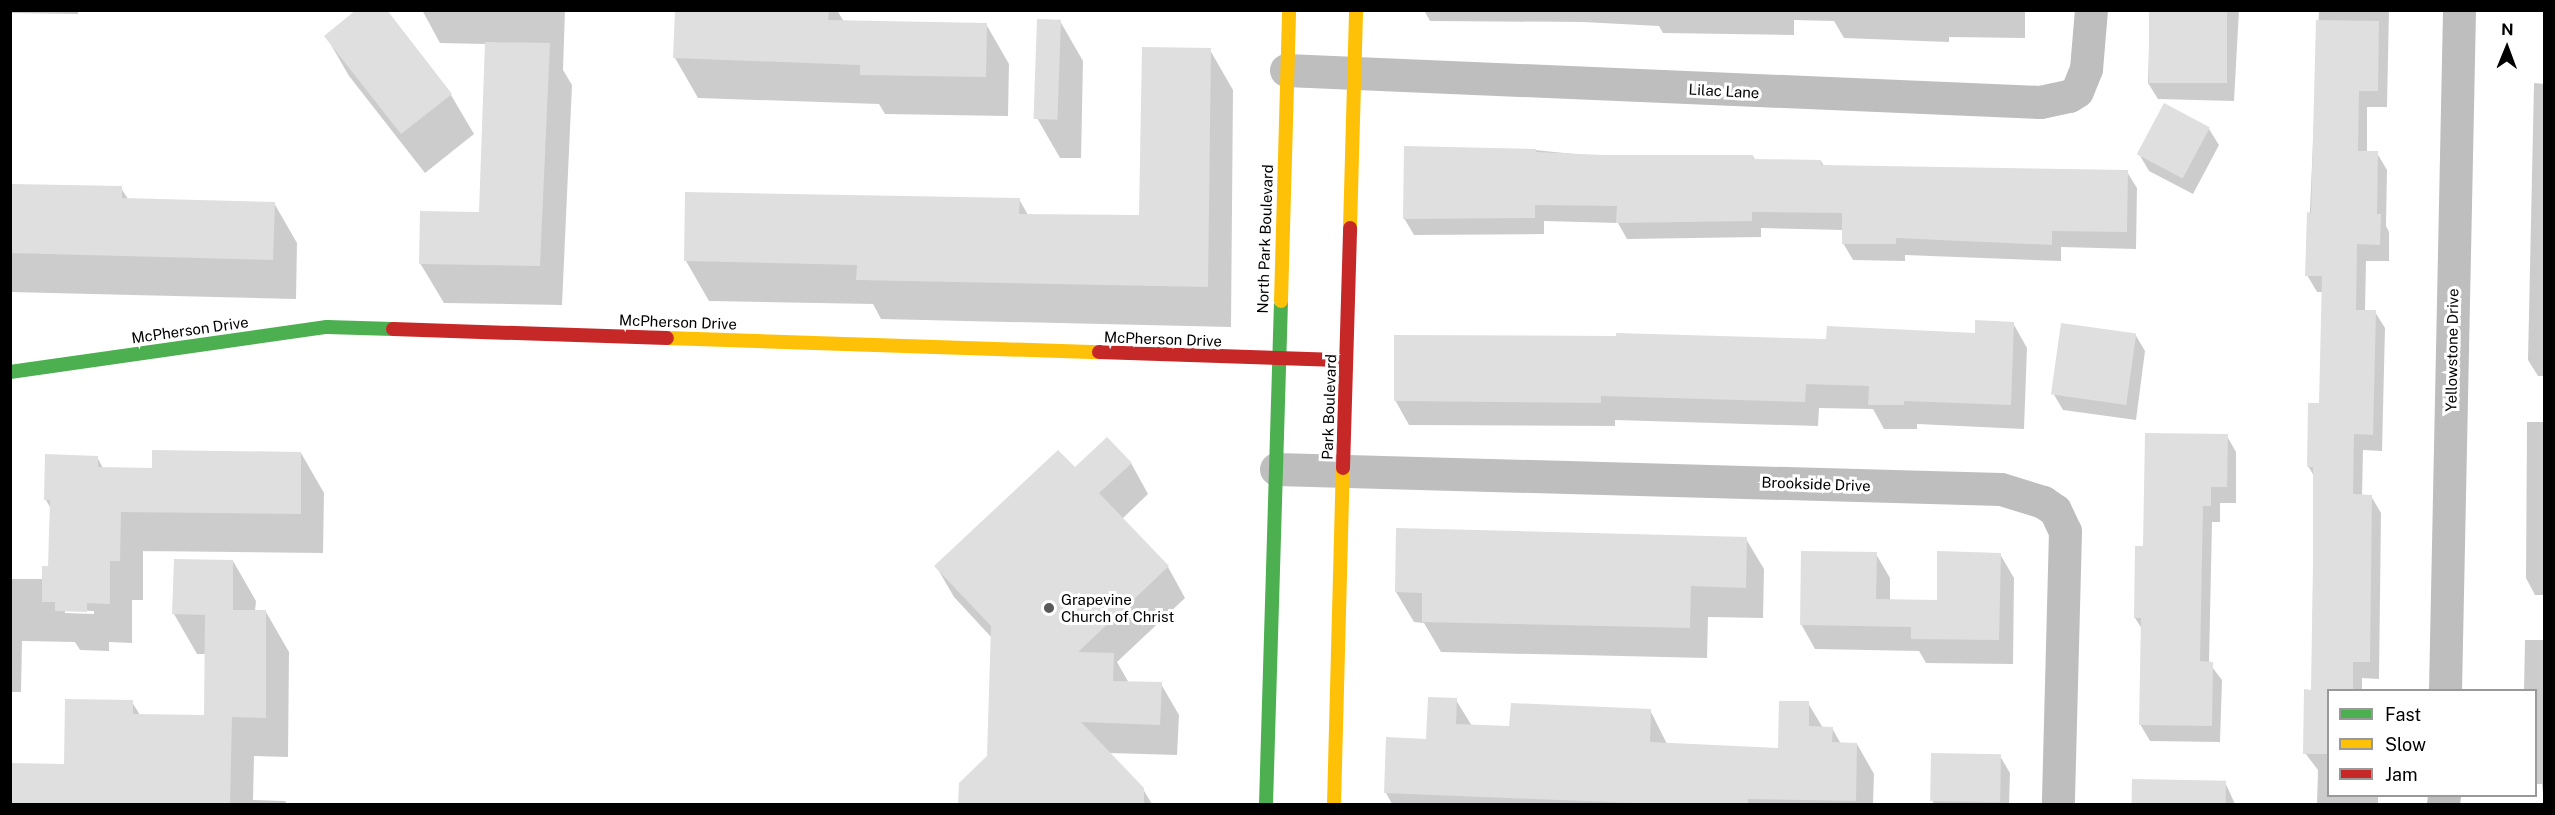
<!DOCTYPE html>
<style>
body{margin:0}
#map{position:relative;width:2555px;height:815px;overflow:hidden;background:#fff;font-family:"Public Sans",sans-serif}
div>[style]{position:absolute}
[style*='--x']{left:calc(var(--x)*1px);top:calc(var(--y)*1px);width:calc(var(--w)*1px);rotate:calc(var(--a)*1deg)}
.shadow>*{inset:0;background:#0003}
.building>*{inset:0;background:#dfdfdf;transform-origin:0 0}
.street>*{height:33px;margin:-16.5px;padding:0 16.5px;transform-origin:16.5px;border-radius:16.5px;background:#bebebe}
.fast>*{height:14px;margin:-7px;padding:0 7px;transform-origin:7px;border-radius:7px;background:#4caf50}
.slow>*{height:14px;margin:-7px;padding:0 7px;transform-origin:7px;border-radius:7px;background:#ffc107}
.jam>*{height:14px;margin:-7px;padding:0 7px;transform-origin:7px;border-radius:7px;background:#c62828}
.dots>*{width:16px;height:16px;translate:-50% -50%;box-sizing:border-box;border:3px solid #fff;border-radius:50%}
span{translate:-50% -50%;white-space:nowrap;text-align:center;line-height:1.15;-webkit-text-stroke:6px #fff;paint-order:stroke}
.street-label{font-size:15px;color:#000}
.poi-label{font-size:15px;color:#000}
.left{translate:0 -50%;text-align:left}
.frame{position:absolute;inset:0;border:12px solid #000;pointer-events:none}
.legend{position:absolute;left:2327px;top:689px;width:210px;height:108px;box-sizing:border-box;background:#fff;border:2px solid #999;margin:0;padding:8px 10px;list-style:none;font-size:18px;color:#000}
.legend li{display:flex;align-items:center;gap:12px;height:30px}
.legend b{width:30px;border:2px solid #999}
.north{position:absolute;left:2477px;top:18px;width:60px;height:60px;-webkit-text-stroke:4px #fff;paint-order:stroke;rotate:1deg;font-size:16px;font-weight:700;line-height:24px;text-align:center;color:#000}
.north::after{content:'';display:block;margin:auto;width:21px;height:27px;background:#000;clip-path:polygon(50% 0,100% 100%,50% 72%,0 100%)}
</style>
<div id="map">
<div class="shadow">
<i style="clip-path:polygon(10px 10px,78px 10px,78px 14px,10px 13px)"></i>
<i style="clip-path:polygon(422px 10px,565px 10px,563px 70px,572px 85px,562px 305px,444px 303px,420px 263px,481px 213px,486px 44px,440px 43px)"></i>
<i style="clip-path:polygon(677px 10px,837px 10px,844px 22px,986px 24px,1009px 64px,1008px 116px,885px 114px,879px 104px,698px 98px,675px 58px)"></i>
<i style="clip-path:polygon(1424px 10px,2025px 10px,2025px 38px,1949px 37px,1949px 42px,1844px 38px,1834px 21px,1794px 20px,1794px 35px,1663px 33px,1659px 26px,1583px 22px,1430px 21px)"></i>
<i style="clip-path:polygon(2150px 10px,2239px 10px,2234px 101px,2158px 99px,2148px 83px)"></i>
<i style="clip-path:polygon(2319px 10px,2389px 10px,2387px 107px,2367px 107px,2367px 153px,2377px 153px,2387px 170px,2386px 226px,2389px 232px,2389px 261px,2366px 261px,2365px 311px,2375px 312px,2385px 328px,2382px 451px,2363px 450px,2362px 496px,2371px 496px,2381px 513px,2379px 679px,2362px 678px,2362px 690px,2328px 690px,2328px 796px,2378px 796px,2378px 804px,2317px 804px,2318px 770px,2305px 753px,2312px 691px,2314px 476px,2308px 466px,2321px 405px,2323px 292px,2317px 292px,2307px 275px)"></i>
<i style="clip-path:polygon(1060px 21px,1083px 61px,1081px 158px,1060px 158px,1037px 118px)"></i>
<i style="clip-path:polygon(326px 36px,451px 95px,474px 134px,425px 173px,349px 76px)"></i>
<i style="clip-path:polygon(1210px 50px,1233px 90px,1231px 327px,881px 319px,873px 304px,709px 301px,686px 261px,687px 193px,1019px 199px,1028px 215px,1140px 217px)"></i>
<i style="clip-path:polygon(2534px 83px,2544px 84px,2544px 376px,2538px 376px,2528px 360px)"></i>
<i style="clip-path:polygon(2209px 129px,2219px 145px,2193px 194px,2149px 171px,2139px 154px)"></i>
<i style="clip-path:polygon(1535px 150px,1603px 157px,1753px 156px,1755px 160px,1821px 161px,1824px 166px,2127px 172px,2137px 188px,2136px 249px,2061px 247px,2061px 261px,1905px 255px,1905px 261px,1853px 260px,1843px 243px,1843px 230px,1761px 228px,1761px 237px,1627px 239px,1618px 223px,1544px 221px,1544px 234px,1414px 235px,1404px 218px)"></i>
<i style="clip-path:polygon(10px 187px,121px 188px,128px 199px,274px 203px,297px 243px,296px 299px,10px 292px)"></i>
<i style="clip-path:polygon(2013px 323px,2027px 348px,2024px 429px,1917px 424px,1917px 429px,1884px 429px,1873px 409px,1819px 408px,1818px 426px,1615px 420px,1615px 426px,1409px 425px,1395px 400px,1828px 340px,1976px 335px)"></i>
<i style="clip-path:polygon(2135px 334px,2145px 351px,2136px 420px,2063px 410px,2053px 393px)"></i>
<i style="clip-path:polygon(2527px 422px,2544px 422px,2544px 595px,2535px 595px,2526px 578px)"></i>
<i style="clip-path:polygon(2227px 436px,2236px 452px,2236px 503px,2220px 503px,2220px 522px,2212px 522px,2209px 663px,2222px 680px,2220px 742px,2150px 741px,2140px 724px,2142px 629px,2135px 618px,2145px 548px)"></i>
<i style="clip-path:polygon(evenodd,301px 453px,324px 493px,323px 553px,143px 551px,143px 600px,132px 600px,132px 643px,109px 642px,109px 651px,80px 650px,75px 642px,22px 641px,21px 692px,10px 692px,10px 579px,44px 579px,49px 567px,51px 509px,46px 500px,97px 457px,103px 468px,154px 469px,301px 453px,65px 610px,94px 611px,94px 614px,65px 613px,65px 610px)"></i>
<i style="clip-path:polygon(1131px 463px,1148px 494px,1122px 519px,1168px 567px,1185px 598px,1117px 662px,1129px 683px,1161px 684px,1179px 715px,1177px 755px,1109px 753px,1143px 789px,1152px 804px,959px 804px,960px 784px,989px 756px,992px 638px,954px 597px,936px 566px,1074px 469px)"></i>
<i style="clip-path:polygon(1746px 539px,1764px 569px,1763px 618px,1708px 617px,1707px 658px,1441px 652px,1424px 623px,1414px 622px,1396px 592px)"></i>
<i style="clip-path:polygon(1876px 554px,1890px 578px,1890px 601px,1938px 602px,2000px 554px,2014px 578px,2013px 664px,1926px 663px,1919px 651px,1815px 649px,1801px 624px)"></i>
<i style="clip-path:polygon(233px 561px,256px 601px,255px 611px,266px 612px,289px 652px,288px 757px,254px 756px,253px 800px,285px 801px,287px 804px,10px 804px,10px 764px,66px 765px,132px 702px,140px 715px,205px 717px,206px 654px,197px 654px,174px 614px)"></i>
<i style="clip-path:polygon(2525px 640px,2544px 640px,2544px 804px,2542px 784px,2536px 784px,2536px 690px,2524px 690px)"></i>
<i style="clip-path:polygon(1456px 700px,1472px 726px,1511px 727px,1650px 710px,1667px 744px,1779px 749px,1808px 703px,1823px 728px,1832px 728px,1841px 744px,1857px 744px,1874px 774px,1873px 804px,1392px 804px,1386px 793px)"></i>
<i style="clip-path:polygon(2000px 756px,2010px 773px,2009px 804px,1934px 804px,1932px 800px)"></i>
<i style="clip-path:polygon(2133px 780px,2225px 782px,2235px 804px,2133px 804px)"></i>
</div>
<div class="building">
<i style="clip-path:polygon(356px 10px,387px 10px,452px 94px,401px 134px,324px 36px)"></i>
<i style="clip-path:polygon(675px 10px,829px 10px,828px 20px,987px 23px,986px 77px,860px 75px,860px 65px,673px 58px)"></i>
<i style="left:2149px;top:10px;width:78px;height:73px"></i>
<i style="left:1037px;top:19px;width:24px;height:100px;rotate:2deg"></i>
<i style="clip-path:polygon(2316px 20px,2379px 21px,2378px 91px,2359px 91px,2358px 151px,2378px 151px,2377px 214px,2381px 214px,2380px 245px,2357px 244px,2356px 310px,2376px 310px,2373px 435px,2354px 434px,2353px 494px,2372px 495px,2370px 662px,2353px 662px,2353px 690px,2328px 690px,2328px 754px,2303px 754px,2304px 689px,2311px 690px,2313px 565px,2313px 467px,2307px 467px,2308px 403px,2319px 403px,2322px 276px,2305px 276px,2307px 212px,2311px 213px)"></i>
<i style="clip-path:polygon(485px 42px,550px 43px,540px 266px,419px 264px,420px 211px,479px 212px)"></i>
<i style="clip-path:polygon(1142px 47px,1211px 48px,1208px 287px,856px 280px,857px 265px,684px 261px,685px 192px,1020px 198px,1019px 214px,1139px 215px)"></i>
<i style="left:2164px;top:103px;width:52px;height:58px;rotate:28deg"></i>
<i style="clip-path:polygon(1404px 146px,1536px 149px,1536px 152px,1603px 155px,1753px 155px,1753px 159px,1821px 160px,1821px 165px,2128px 170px,2127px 232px,2052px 231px,2052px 245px,1896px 238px,1896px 244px,1842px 244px,1842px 213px,1752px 212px,1752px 221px,1616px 223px,1617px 206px,1535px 205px,1535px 218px,1403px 219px)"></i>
<i style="clip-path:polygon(10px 184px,122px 186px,122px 198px,275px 202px,273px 260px,10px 253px)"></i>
<i style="clip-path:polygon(1975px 320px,2014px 322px,2011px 405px,1904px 401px,1904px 405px,1868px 405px,1869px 386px,1806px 384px,1805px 402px,1601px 396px,1601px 403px,1394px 401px,1394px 335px,1616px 336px,1616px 333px,1826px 339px,1827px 326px,1975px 333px)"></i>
<i style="left:2061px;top:323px;width:76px;height:72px;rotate:8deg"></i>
<i style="clip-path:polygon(2145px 433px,2228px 434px,2227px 487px,2211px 487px,2211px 506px,2203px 506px,2200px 661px,2213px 662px,2212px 726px,2139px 725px,2141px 618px,2134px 618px,2135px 546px,2143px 546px)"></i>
<i style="clip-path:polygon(1107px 437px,1132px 463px,1099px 493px,1169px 566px,1078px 652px,1114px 653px,1113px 681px,1162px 682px,1160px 725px,1081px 722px,1144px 788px,1144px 804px,958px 804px,959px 783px,987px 756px,991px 626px,934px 566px,1058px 450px,1075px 467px)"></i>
<i style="clip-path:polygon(152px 450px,301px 452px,301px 514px,121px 512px,120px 561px,110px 561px,110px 604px,87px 603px,87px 612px,55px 611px,55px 602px,42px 602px,42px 566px,48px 566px,50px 500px,44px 500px,45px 454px,98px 456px,98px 467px,152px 468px)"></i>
<i style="clip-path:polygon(1396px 528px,1747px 537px,1746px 588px,1691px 586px,1690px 628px,1422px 622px,1422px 593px,1395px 592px)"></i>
<i style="clip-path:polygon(1801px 551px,1877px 552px,1876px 599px,1937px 600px,1937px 551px,2001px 553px,1999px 640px,1911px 639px,1911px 627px,1800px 625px)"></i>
<i style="clip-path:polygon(174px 559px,233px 560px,233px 610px,266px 610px,266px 718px,232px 717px,230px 804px,10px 804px,10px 763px,64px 764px,65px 699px,133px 700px,133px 714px,204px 715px,205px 615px,172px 614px)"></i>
<i style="clip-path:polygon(1428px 697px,1457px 698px,1456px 724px,1509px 726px,1511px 703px,1651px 709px,1650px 742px,1778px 748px,1779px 701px,1809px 701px,1809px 726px,1833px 727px,1832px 742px,1857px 743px,1856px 801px,1748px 799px,1748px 804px,1658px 804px,1384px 793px,1386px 737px,1426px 739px)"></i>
<i style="left:1931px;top:753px;width:70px;height:48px;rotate:1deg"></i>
<i style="left:2132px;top:779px;width:94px;height:25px;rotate:1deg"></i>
</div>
<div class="street">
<i style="--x:1286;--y:70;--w:755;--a:2.43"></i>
<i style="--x:2040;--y:102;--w:30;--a:-12"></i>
<i style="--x:2069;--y:96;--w:9;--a:-32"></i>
<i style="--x:2077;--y:91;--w:24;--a:-68"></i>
<i style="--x:2086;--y:69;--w:59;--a:-85.2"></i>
<i style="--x:1276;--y:469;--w:725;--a:1.58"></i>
<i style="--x:2001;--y:489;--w:44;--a:17.2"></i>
<i style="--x:2043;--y:502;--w:14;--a:34"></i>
<i style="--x:2055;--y:510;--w:23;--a:65"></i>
<i style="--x:2065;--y:531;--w:273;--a:91.5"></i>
<i style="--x:2445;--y:690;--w:680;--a:-88.82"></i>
<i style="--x:2443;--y:804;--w:8;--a:-83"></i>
</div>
<div class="fast">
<i style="--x:10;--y:372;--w:320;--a:-8.1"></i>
<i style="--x:327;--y:327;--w:66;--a:1.7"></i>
<i style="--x:1266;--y:804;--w:503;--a:-88.29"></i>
</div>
<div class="slow">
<i style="--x:1350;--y:228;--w:218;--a:-88.4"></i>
<i style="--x:1281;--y:301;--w:291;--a:-88.4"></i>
<i style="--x:667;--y:338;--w:432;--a:1.9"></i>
<i style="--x:1334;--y:804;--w:336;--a:-88.5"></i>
</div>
<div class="jam">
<i style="--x:393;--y:329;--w:274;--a:1.9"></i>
<i style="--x:1099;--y:352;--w:247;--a:1.9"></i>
<i style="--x:1343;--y:468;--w:240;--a:-88.3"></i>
</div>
<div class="dots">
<i style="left:1049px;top:608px;background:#595959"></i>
</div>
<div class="street-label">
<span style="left:1724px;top:91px;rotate:3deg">Lilac Lane</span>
<span style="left:1265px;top:239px;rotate:-88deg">North Park Boulevard</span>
<span style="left:678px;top:322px;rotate:2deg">McPherson Drive</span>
<span style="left:190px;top:330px;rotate:-8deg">McPherson Drive</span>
<span style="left:1163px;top:339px;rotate:2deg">McPherson Drive</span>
<span style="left:2452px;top:350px;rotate:-89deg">Yellowstone Drive</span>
<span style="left:1329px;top:407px;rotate:-88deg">Park Boulevard</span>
<span style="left:1816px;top:484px;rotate:2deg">Brookside Drive</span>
</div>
<div class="poi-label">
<span class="left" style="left:1061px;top:608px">Grapevine<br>Church of Christ</span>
</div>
<div class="frame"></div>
<ul class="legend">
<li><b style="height:8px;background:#4caf50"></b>Fast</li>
<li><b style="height:8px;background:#ffc107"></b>Slow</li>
<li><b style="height:8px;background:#c62828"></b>Jam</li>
</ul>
<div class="north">N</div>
</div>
